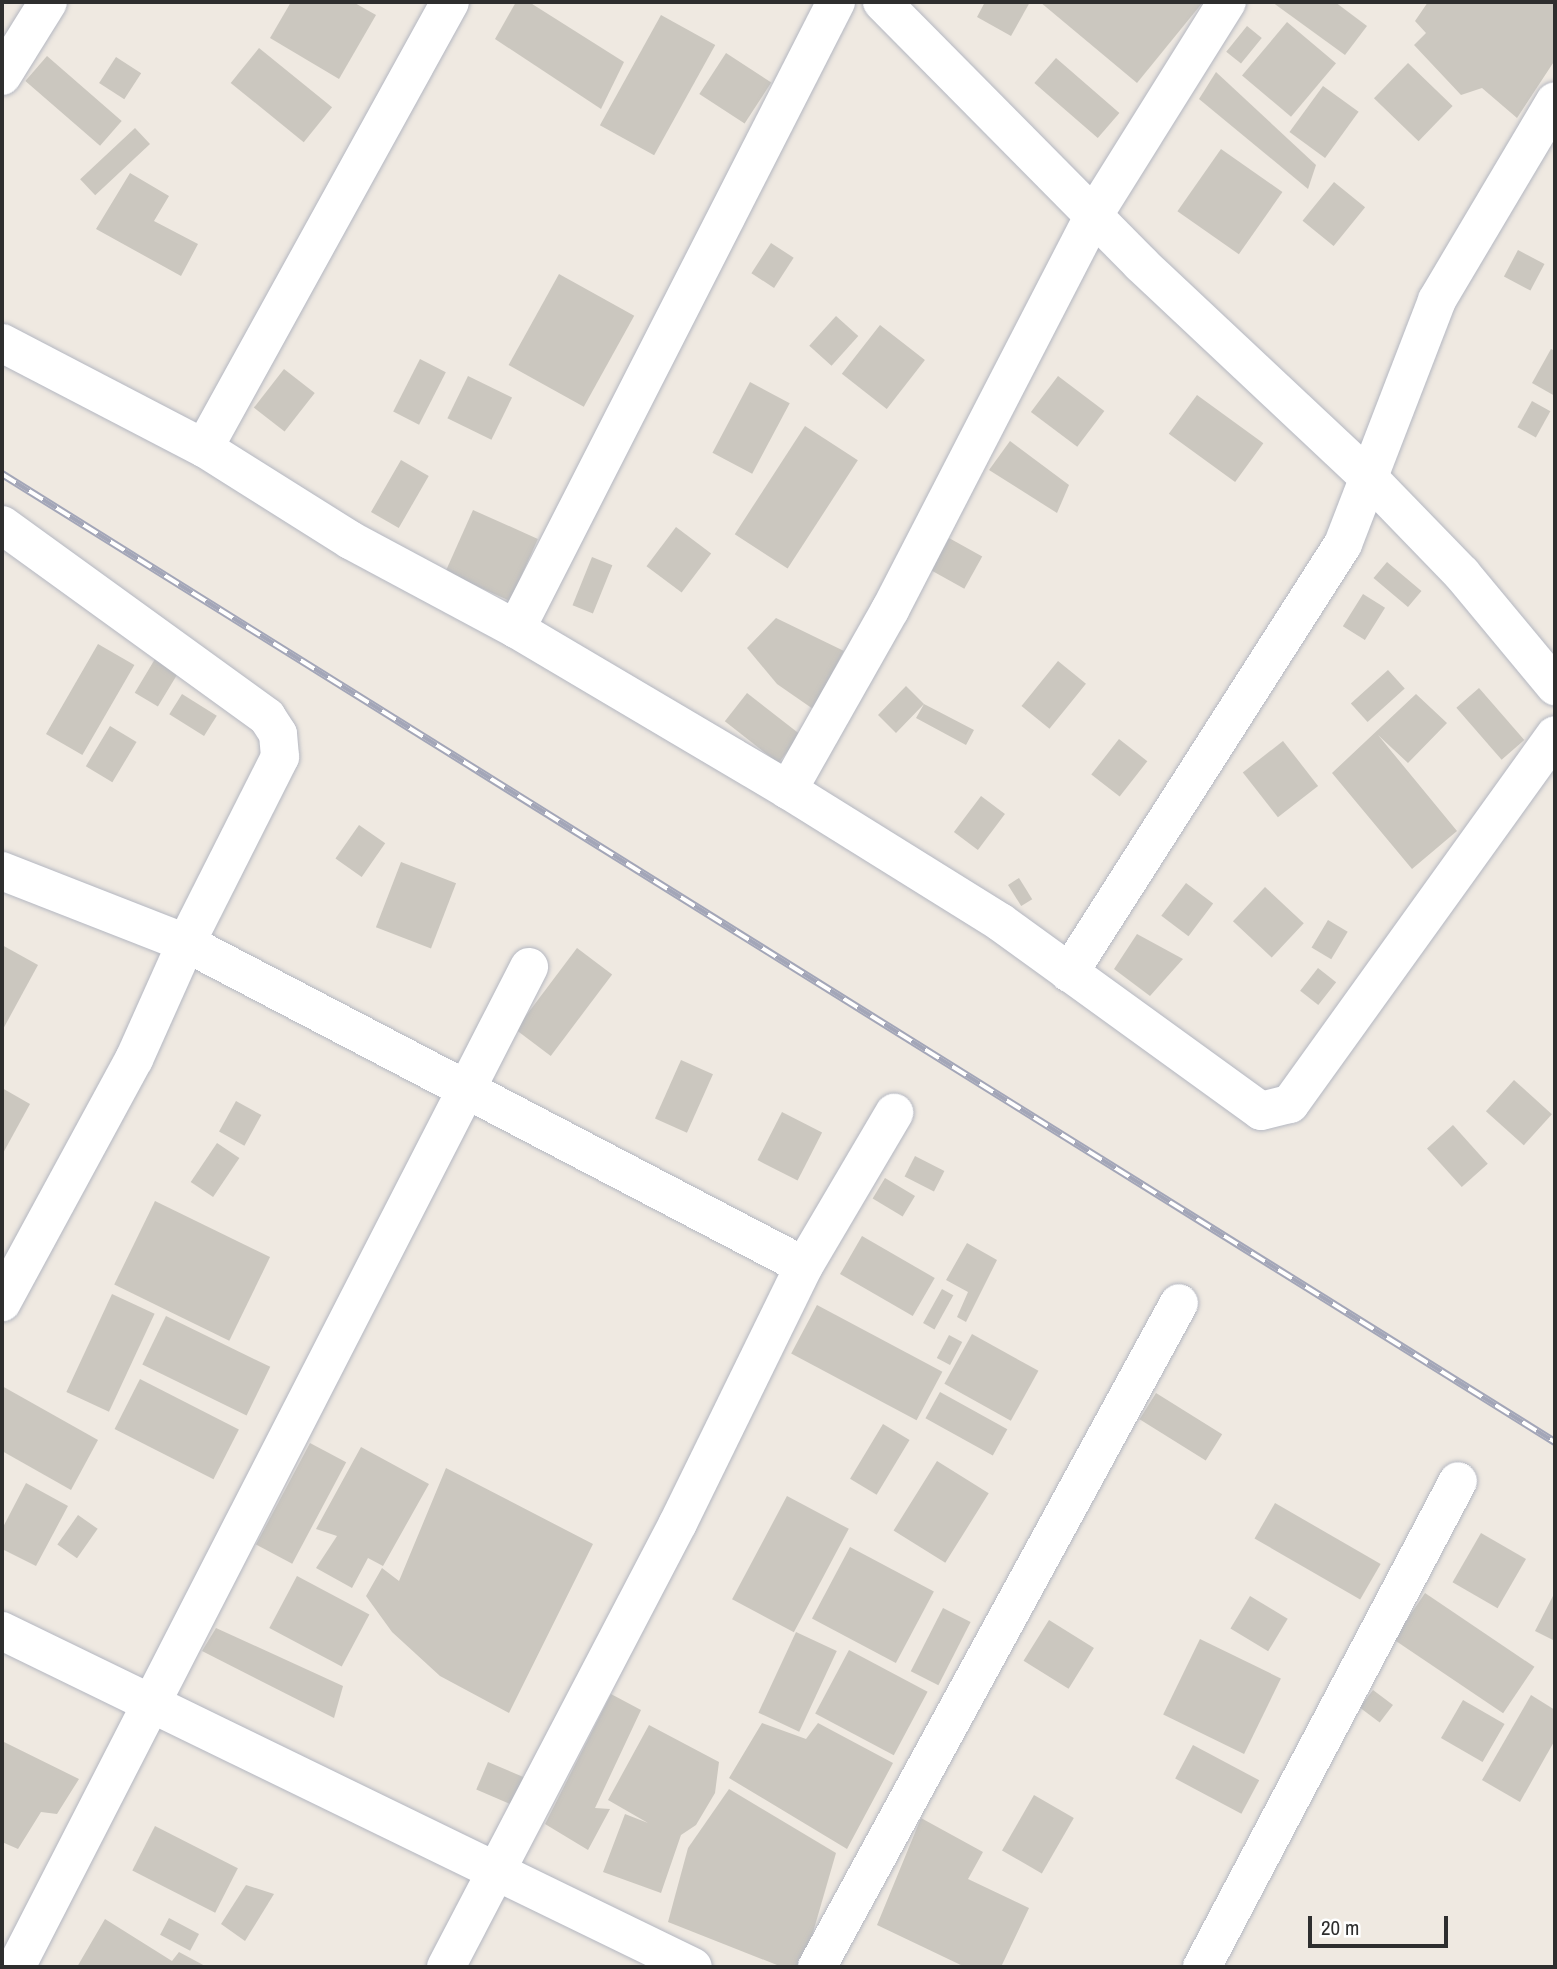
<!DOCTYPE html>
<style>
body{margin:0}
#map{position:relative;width:1557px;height:1969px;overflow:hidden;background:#efe9e1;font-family:"Archivo Narrow",sans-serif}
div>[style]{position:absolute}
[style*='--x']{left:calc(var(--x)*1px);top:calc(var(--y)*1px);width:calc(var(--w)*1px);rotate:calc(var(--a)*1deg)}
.building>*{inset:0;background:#cbc7bf;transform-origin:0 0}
.roads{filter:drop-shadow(0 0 2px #b4b7c1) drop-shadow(0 0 2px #b4b7c1)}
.minor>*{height:38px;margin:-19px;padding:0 19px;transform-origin:19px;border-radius:19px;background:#fff}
.rail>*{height:8px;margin-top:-4px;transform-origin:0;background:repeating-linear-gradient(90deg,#fff 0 16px,#a3a6b8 0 32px);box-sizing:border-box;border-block:2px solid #a3a6b8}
span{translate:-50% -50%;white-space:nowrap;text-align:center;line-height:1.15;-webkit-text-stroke:5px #fff;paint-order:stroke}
.frame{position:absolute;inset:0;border:4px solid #2e2e2e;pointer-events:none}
.scale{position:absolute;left:1308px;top:1916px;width:140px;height:32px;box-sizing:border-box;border:4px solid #2e2e2e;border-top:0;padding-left:9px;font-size:21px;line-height:24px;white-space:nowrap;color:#2e2e2e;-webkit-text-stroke:5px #fff;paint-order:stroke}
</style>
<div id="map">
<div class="building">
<i style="clip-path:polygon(291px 2px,353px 2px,376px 15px,339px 79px,270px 38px)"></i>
<i style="clip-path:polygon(516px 2px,529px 2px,624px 62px,601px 109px,495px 39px)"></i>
<i style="clip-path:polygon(985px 2px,1030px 2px,1011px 36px,977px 17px)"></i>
<i style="clip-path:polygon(1040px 2px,1203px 2px,1137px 83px)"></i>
<i style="clip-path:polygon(1272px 2px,1335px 2px,1367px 26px,1345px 55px)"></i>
<i style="clip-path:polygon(1428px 2px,1555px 2px,1555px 60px,1517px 118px,1482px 88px,1461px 95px,1414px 45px,1426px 33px,1415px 21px)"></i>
<i style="left:661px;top:15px;width:62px;height:126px;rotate:29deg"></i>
<i style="left:1287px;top:22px;width:64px;height:70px;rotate:40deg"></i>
<i style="left:1247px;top:26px;width:19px;height:33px;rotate:39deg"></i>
<i style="left:259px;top:48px;width:94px;height:45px;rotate:39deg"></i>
<i style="left:726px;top:53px;width:54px;height:49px;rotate:33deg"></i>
<i style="left:47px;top:56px;width:99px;height:33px;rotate:41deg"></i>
<i style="left:116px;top:57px;width:30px;height:31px;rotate:33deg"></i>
<i style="left:1056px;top:58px;width:84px;height:33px;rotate:41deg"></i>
<i style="left:1408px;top:63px;width:62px;height:49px;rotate:44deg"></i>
<i style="clip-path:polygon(1216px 72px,1316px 165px,1308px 189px,1199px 99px)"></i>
<i style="left:1323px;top:86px;width:44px;height:57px;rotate:36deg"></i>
<i style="left:135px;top:128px;width:22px;height:75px;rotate:47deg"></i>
<i style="left:1221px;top:149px;width:75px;height:76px;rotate:35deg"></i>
<i style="clip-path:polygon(130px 173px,169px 196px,154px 221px,198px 244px,181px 276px,96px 229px)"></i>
<i style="left:1334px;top:182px;width:40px;height:50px;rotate:39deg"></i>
<i style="left:771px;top:243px;width:27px;height:36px;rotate:33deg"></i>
<i style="left:1518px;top:250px;width:30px;height:30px;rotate:28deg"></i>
<i style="left:559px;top:274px;width:86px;height:104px;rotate:29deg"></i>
<i style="left:836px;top:316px;width:30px;height:40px;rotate:42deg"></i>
<i style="left:880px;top:325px;width:57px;height:62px;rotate:38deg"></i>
<i style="clip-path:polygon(1551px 349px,1555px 351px,1555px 396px,1532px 383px)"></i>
<i style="left:420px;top:359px;width:29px;height:59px;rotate:27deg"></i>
<i style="left:284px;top:369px;width:39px;height:49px;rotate:38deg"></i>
<i style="left:468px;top:376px;width:49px;height:47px;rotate:26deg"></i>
<i style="left:1058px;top:376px;width:58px;height:45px;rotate:37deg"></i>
<i style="left:750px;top:382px;width:45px;height:80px;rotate:28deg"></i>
<i style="left:1197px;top:395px;width:82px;height:48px;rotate:36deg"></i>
<i style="left:1532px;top:401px;width:21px;height:30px;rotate:29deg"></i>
<i style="left:805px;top:426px;width:63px;height:129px;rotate:33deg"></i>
<i style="clip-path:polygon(1010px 441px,1069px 485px,1057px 513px,989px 470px)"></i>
<i style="left:401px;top:460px;width:32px;height:60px;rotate:30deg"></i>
<i style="left:473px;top:510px;width:71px;height:68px;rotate:24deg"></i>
<i style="left:676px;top:527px;width:44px;height:49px;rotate:37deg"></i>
<i style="left:949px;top:538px;width:38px;height:37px;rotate:29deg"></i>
<i style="left:592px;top:557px;width:22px;height:52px;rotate:22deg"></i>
<i style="left:1387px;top:562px;width:45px;height:21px;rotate:40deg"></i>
<i style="left:1363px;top:594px;width:26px;height:38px;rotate:32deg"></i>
<i style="clip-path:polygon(776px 618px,844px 651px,813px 709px,777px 684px,747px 648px)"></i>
<i style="left:98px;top:644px;width:42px;height:104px;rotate:30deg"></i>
<i style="left:161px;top:649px;width:27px;height:51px;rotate:31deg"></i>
<i style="left:1058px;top:661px;width:36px;height:58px;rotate:39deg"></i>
<i style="left:1388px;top:670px;width:25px;height:50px;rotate:48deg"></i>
<i style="clip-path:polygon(906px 686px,924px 704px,974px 730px,966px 745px,916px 718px,924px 704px,896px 733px,878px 715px)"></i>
<i style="left:1479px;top:688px;width:69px;height:30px;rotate:49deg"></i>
<i style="left:747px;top:693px;width:68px;height:36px;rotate:38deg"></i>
<i style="left:182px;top:694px;width:41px;height:24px;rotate:32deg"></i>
<i style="clip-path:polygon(1416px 694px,1447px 723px,1408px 763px,1378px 735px,1457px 831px,1412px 869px,1332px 773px)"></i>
<i style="left:110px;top:726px;width:31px;height:47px;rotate:31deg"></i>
<i style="left:1119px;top:739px;width:36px;height:45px;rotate:38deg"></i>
<i style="left:1283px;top:741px;width:57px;height:51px;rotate:52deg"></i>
<i style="left:981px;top:796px;width:30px;height:45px;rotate:37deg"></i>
<i style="left:359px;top:825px;width:32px;height:41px;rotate:35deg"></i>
<i style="left:401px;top:862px;width:59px;height:70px;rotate:21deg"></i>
<i style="left:1019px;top:878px;width:25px;height:13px;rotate:58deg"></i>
<i style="left:1186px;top:883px;width:34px;height:41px;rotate:37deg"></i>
<i style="left:1265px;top:887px;width:53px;height:47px;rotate:43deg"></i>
<i style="left:1328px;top:920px;width:23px;height:32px;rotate:31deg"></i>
<i style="clip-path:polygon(1137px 934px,1183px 959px,1150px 996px,1114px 969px)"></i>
<i style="clip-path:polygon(2px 945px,38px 965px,2px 1031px)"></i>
<i style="left:577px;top:948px;width:44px;height:102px;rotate:37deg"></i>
<i style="left:1318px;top:968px;width:23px;height:29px;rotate:38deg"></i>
<i style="left:681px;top:1060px;width:35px;height:64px;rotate:24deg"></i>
<i style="left:1514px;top:1080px;width:51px;height:42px;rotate:42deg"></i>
<i style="clip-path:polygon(2px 1088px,30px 1104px,2px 1155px)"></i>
<i style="left:236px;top:1101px;width:29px;height:35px;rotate:29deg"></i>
<i style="left:782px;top:1112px;width:45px;height:54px;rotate:27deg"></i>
<i style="left:1453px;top:1125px;width:52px;height:35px;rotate:48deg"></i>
<i style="left:217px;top:1143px;width:27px;height:47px;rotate:34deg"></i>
<i style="left:915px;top:1156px;width:33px;height:23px;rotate:27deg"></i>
<i style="left:885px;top:1178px;width:35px;height:24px;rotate:31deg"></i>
<i style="left:155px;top:1201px;width:128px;height:93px;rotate:26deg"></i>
<i style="left:862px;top:1236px;width:84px;height:44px;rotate:30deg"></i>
<i style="clip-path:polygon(967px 1243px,997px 1260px,966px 1322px,957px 1317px,968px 1292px,946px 1280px)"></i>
<i style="left:942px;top:1289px;width:13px;height:39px;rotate:29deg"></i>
<i style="left:112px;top:1294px;width:47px;height:108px;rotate:25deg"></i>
<i style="left:817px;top:1305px;width:142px;height:55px;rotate:28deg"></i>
<i style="left:166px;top:1316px;width:116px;height:54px;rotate:26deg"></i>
<i style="left:972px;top:1334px;width:76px;height:57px;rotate:29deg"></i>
<i style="left:949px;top:1335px;width:15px;height:26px;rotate:28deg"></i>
<i style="left:140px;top:1379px;width:111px;height:56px;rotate:27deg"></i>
<i style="clip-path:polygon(2px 1386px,98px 1440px,71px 1490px,2px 1451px)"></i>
<i style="left:940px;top:1392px;width:77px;height:30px;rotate:29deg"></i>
<i style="left:1156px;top:1393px;width:78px;height:31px;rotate:32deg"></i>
<i style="left:883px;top:1424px;width:31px;height:64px;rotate:31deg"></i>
<i style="left:310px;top:1443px;width:41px;height:115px;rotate:28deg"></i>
<i style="clip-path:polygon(361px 1447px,429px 1484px,383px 1566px,368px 1558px,352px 1588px,316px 1568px,337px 1536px,316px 1529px)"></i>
<i style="left:937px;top:1461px;width:61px;height:82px;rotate:32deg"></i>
<i style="clip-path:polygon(446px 1468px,593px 1544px,509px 1713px,440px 1676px,392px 1632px,366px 1596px,382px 1568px,399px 1581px)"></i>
<i style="clip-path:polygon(26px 1483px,68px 1506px,36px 1566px,2px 1549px,2px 1529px)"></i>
<i style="left:787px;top:1496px;width:70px;height:117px;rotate:28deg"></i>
<i style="left:1275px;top:1503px;width:122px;height:41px;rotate:30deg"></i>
<i style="left:78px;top:1515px;width:24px;height:36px;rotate:35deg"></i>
<i style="left:1481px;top:1533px;width:52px;height:57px;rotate:30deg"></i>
<i style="left:850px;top:1547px;width:95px;height:81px;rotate:28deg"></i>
<i style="left:297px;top:1576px;width:82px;height:59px;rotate:28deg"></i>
<i style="clip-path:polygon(1555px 1592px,1555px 1641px,1535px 1631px)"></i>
<i style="left:1425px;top:1593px;width:132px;height:56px;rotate:34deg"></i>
<i style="left:1250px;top:1596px;width:44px;height:38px;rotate:31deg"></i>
<i style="left:943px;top:1608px;width:31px;height:71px;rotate:27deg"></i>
<i style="left:1049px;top:1620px;width:53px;height:48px;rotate:32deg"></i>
<i style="clip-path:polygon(216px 1628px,343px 1686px,334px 1718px,202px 1651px)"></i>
<i style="left:796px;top:1632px;width:45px;height:89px;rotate:25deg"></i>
<i style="left:1200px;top:1639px;width:90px;height:84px;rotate:26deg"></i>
<i style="left:849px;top:1650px;width:89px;height:72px;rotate:28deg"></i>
<i style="left:1373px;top:1690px;width:25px;height:22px;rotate:37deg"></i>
<i style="clip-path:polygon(611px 1694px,641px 1710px,595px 1808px,610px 1809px,588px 1850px,545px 1824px)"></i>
<i style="clip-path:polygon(1531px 1695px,1555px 1710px,1555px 1740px,1520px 1802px,1482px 1780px)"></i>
<i style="left:1463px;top:1700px;width:48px;height:44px;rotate:30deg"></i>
<i style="clip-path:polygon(762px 1723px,806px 1739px,818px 1723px,893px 1763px,847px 1849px,729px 1778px)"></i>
<i style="clip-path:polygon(649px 1725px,719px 1762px,715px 1793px,696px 1825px,681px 1835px,661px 1893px,603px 1872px,625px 1814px,648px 1823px,608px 1800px)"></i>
<i style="clip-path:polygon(2px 1741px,79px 1779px,57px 1814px,41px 1812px,18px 1849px,2px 1842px)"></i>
<i style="left:1193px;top:1745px;width:75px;height:38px;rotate:28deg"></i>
<i style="left:488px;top:1762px;width:48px;height:30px;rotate:23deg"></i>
<i style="clip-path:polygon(729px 1789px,836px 1853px,803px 1967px,782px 1967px,668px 1922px,688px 1848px)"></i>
<i style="left:1034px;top:1795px;width:46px;height:64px;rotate:30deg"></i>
<i style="clip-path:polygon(921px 1818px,983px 1852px,968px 1879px,1029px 1908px,1001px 1967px,965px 1967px,877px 1925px)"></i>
<i style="left:155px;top:1826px;width:93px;height:50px;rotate:27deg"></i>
<i style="clip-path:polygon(246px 1885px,274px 1894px,245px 1941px,221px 1924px)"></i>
<i style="left:169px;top:1918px;width:34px;height:19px;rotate:28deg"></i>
<i style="clip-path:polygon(105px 1919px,172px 1961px,179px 1952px,207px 1967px,77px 1967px)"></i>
</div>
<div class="roads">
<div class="minor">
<i style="--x:882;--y:2;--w:368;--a:45.3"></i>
<i style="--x:1141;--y:264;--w:314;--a:43.2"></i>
<i style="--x:1370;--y:479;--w:132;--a:45.9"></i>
<i style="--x:1462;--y:574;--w:146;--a:50.3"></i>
<i style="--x:2;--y:76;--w:87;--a:-58.1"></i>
<i style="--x:2;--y:343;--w:228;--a:27.5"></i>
<i style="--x:204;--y:448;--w:173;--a:32.2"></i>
<i style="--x:350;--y:540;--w:188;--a:28.2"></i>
<i style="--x:516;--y:629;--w:316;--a:30.6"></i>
<i style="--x:788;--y:790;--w:250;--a:31.9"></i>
<i style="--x:1000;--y:922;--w:322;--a:35.9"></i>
<i style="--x:1261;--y:1111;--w:30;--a:-14"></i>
<i style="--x:1290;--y:1104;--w:454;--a:-54.3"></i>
<i style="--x:204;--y:448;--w:509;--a:-61.12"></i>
<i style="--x:2;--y:525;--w:327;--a:35.9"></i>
<i style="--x:267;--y:717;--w:20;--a:57"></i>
<i style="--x:278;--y:734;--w:23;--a:85"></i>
<i style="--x:280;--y:757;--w:208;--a:116.8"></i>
<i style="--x:186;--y:943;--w:127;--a:114.1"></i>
<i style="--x:134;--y:1059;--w:277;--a:118.5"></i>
<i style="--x:516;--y:629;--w:704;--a:-62.96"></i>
<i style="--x:788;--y:790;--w:207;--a:-60.5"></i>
<i style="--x:890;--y:610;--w:447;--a:-62.7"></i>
<i style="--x:1095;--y:213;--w:249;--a:-58"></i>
<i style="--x:2;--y:871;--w:198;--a:21.4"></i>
<i style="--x:186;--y:943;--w:697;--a:27.59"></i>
<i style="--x:1069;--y:973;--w:509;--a:-57.43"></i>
<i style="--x:1343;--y:544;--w:261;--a:-68.9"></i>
<i style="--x:1437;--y:300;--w:231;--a:-59.3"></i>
<i style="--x:2;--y:1631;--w:768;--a:25.93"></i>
<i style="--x:16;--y:1967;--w:1124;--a:-62.84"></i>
<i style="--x:446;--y:1967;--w:501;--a:-62.41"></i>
<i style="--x:678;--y:1523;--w:286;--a:-63.9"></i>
<i style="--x:804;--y:1266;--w:178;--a:-59.5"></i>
<i style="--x:817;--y:1967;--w:756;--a:-61.4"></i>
<i style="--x:1202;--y:1967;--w:549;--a:-62.22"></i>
</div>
</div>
<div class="rail">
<i style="--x:2;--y:474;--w:1830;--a:31.94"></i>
</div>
<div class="frame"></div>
<div class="scale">20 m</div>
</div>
